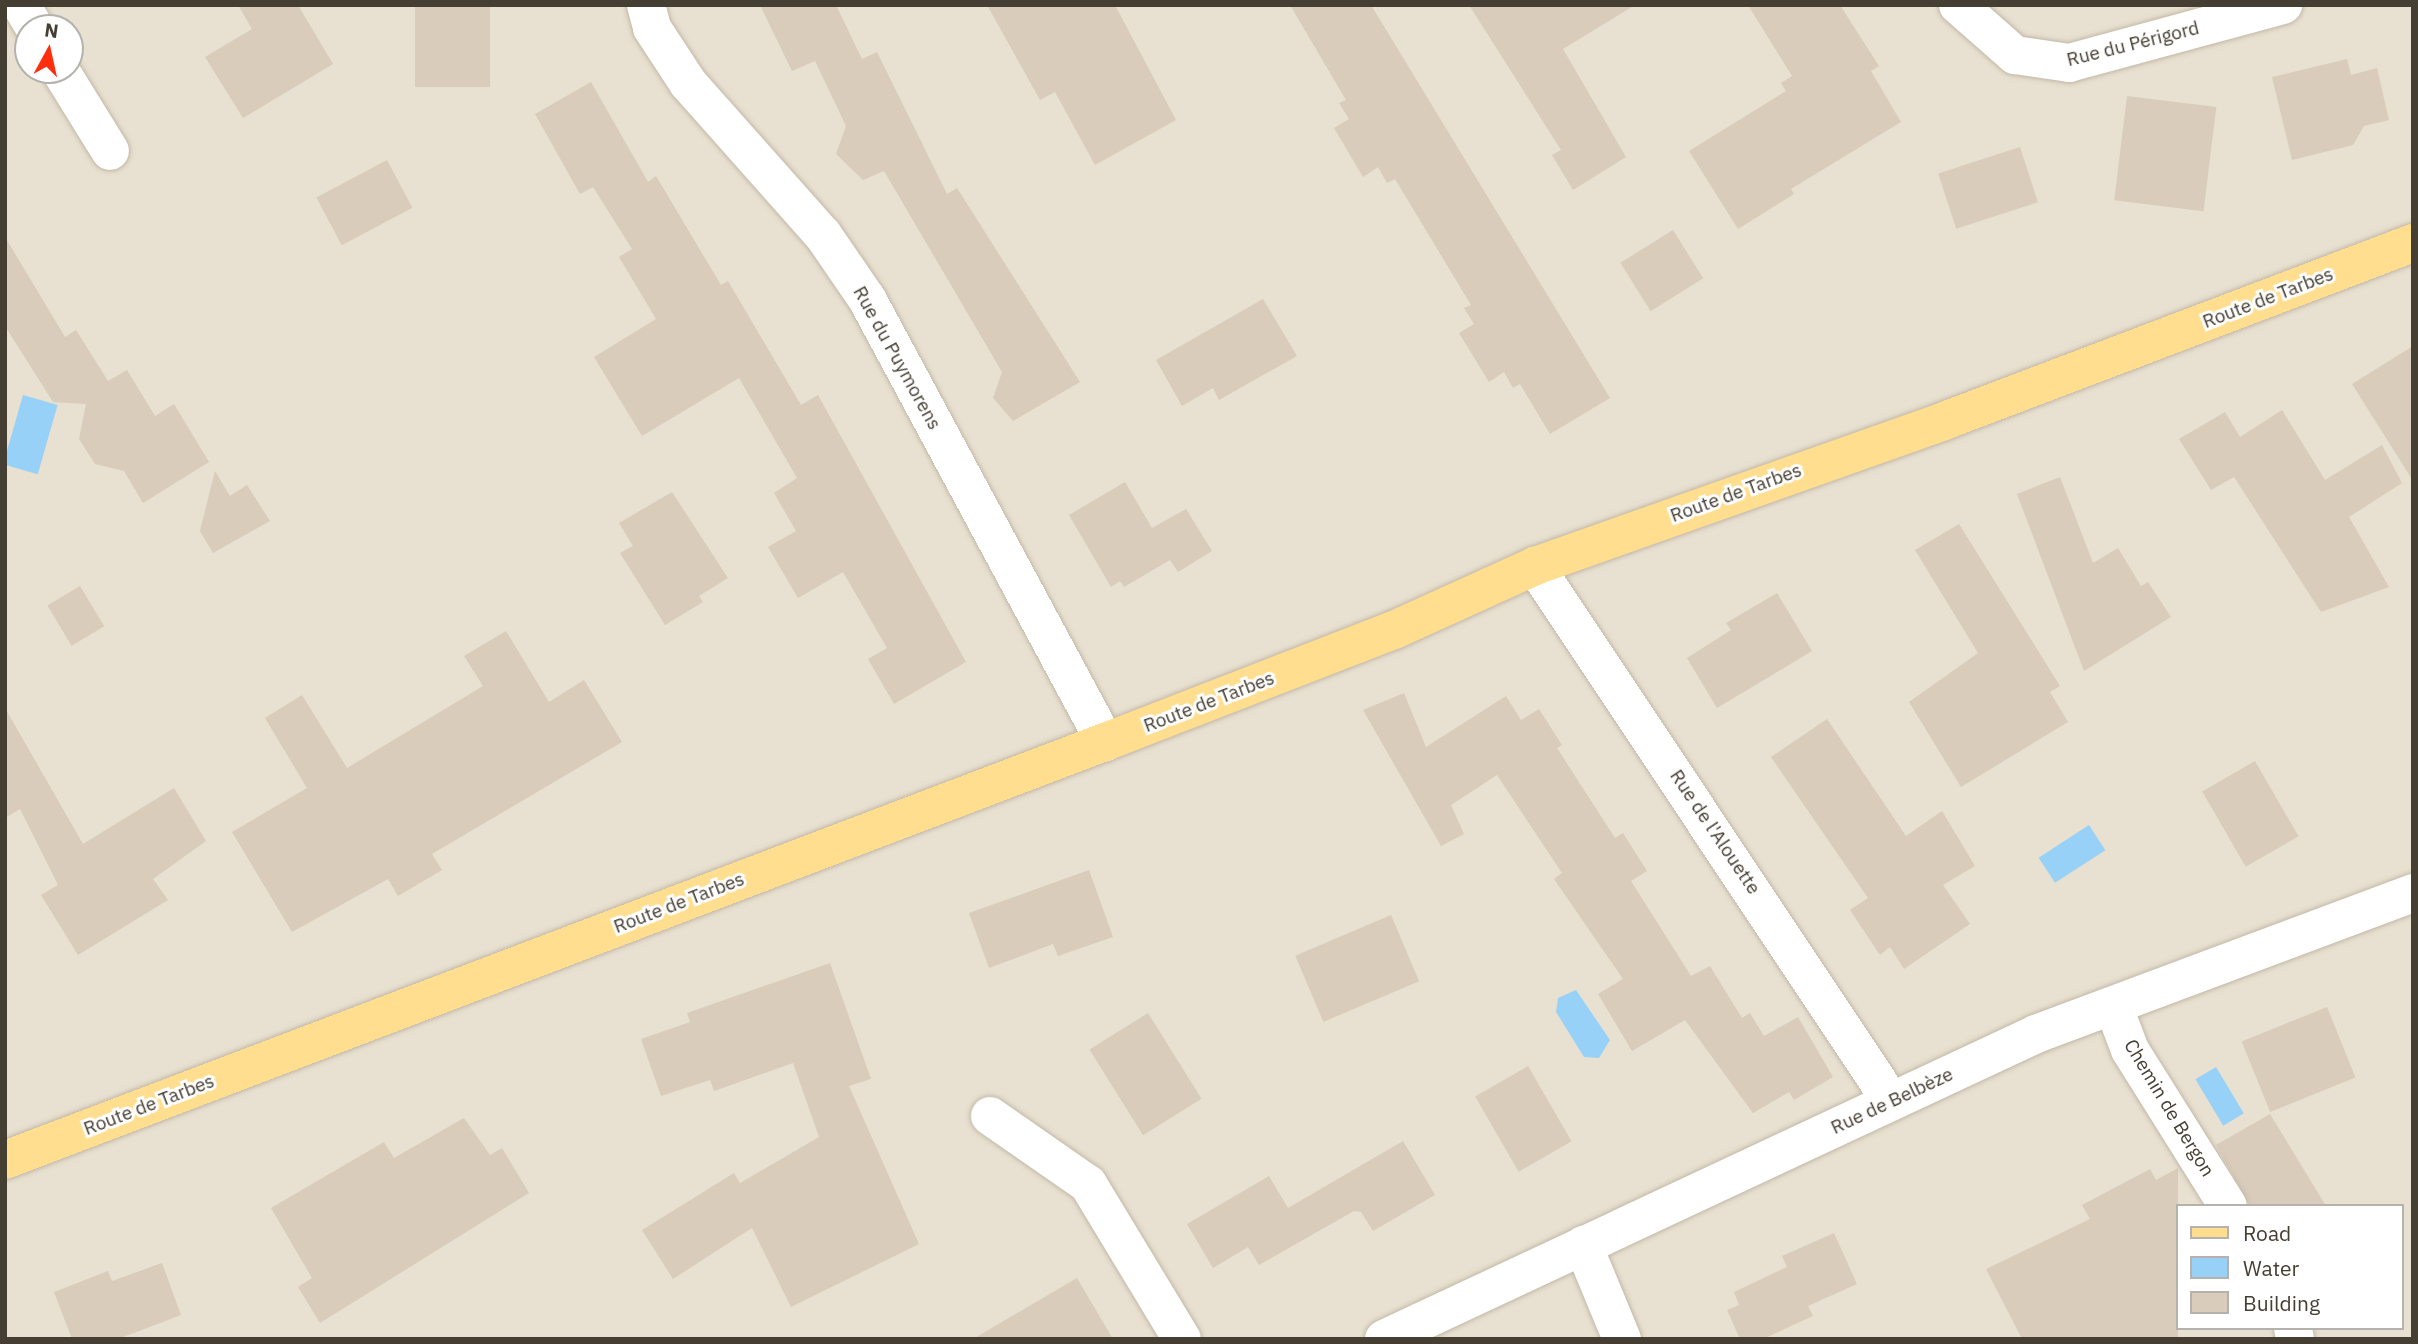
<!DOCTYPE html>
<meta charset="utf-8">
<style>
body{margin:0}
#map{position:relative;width:2418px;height:1344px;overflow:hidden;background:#f3eee2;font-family:"IBM Plex Sans",sans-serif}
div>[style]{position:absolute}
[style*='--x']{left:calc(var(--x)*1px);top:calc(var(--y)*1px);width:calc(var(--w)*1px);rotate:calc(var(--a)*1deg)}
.residential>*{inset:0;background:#e8e0d0}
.water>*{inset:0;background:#98d1f7;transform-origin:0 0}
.building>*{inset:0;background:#d9ccba;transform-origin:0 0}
.roads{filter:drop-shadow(0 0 2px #c2b8a7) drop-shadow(0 0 2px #c2b8a7)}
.street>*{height:38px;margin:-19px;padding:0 19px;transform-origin:19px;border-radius:19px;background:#fff}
.primary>*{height:38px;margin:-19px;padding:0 19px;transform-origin:19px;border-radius:19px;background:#ffde90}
span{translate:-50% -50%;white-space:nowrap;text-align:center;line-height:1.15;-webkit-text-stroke:6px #fff;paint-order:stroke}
.street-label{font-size:19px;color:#453e32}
.frame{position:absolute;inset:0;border:7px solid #453e32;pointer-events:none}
.legend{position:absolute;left:2176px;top:1204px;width:228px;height:126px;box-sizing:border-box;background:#fff;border:2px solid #b5b2ad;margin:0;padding:9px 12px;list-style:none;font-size:21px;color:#453e32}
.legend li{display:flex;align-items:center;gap:14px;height:35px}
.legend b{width:35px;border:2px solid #b5b2ad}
.north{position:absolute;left:14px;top:14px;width:70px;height:70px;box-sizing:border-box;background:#fff;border:2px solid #b5b2ad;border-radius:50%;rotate:8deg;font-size:19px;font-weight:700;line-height:28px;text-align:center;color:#453e32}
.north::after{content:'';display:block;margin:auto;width:24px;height:32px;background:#ff2e0e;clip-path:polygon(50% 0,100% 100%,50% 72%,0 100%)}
</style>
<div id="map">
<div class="residential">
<i style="clip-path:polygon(evenodd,5px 5px,2413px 5px,2413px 1339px,5px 1339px,5px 5px,28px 28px,70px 28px,70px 70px,28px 70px,28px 28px,5px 5px,2178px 1206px,2402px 1206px,2402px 1328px,2178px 1328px,2178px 1206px)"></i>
</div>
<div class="water">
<i style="left:23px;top:395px;width:36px;height:72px;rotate:16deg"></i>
<i style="left:2089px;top:825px;width:30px;height:60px;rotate:57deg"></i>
<i style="clip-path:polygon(1576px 990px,1610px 1040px,1599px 1058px,1584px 1057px,1556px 1012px,1558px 998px)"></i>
<i style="left:2216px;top:1067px;width:54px;height:24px;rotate:59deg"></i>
</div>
<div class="building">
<i style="clip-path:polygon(238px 5px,298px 5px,333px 64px,243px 118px,205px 57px,252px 29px)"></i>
<i style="left:415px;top:5px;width:75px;height:82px"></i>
<i style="clip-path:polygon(760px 5px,836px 5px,862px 59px,877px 52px,947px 194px,957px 188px,1080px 382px,1013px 421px,993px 398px,1002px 372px,884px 171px,863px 180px,836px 154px,846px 126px,815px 61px,792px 71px)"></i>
<i style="clip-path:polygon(987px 5px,1115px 5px,1176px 120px,1095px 165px,1055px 92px,1040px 100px)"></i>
<i style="clip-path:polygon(1290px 5px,1371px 5px,1610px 398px,1550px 434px,1520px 384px,1513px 388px,1504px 372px,1489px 382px,1459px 333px,1474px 324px,1464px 308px,1471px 305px,1395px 179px,1387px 183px,1378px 167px,1363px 177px,1334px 128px,1349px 119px,1339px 103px,1346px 100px)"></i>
<i style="clip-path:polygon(1469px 5px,1635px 5px,1563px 49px,1626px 157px,1573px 190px,1552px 155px,1561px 150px)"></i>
<i style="clip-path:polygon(1748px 5px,1840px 5px,1879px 66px,1871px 71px,1901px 122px,1791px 189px,1794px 194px,1738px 229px,1689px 151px,1786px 91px,1781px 83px,1792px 76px)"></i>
<i style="clip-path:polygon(2347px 59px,2351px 75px,2377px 68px,2389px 120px,2364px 126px,2353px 145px,2292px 160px,2272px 77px)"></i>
<i style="clip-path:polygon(591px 82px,648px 182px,656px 176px,721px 285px,728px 281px,801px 405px,818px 395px,966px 662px,894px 704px,868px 659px,887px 648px,843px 572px,798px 598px,768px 547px,796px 531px,774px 493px,797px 478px,739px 378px,642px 436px,594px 357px,656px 319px,619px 257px,632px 249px,593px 187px,580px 194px,535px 114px)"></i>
<i style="left:2127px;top:96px;width:90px;height:105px;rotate:7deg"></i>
<i style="left:2020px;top:147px;width:58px;height:86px;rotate:72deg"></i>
<i style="left:387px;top:160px;width:54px;height:80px;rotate:62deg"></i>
<i style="left:1673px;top:230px;width:57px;height:62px;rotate:58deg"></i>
<i style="clip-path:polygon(5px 237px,65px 337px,76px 330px,108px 381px,127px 370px,155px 416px,174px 404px,209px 462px,143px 503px,124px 471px,95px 464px,79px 439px,86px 404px,53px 402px,5px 326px)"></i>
<i style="clip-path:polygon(1263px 299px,1297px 356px,1219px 400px,1213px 388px,1182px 406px,1156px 360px)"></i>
<i style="clip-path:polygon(2413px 346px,2413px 481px,2352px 384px)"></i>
<i style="clip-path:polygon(2282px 410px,2325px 480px,2382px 445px,2402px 483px,2349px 517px,2389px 587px,2321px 612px,2234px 477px,2211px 490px,2179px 439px,2225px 412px,2240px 437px)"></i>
<i style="clip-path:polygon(215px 471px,230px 496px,247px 485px,270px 521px,213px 553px,200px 531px)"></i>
<i style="clip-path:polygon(2060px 477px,2093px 563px,2118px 548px,2141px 586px,2148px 582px,2171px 617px,2084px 671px,2017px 494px)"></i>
<i style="clip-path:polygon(1125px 482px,1152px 528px,1186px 509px,1212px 551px,1178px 572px,1170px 560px,1124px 587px,1120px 581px,1111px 587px,1069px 515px)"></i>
<i style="clip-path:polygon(672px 492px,728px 578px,699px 596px,703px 602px,665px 625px,620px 553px,633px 546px,619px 523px)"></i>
<i style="clip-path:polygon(1959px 524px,2060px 686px,2050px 692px,2068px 722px,1961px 787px,1909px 702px,1978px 653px,1915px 550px)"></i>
<i style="left:80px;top:586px;width:47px;height:38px;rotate:59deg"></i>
<i style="clip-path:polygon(1777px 593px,1812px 651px,1717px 708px,1687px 658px,1731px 630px,1726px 623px)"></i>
<i style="clip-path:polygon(506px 631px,549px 702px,584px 680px,622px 742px,432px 854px,442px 870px,398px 896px,388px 879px,292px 932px,232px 832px,307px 788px,265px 718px,302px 695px,347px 768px,483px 686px,464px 656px)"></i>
<i style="clip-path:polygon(1404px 693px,1426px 747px,1506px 696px,1521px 720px,1539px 709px,1562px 745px,1557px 748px,1615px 838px,1623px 833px,1647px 871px,1631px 881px,1691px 976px,1710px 966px,1742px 1018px,1750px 1013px,1764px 1036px,1798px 1017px,1833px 1077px,1794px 1100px,1789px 1092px,1753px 1113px,1685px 1020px,1632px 1051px,1598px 994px,1623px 979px,1554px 879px,1562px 873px,1497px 775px,1451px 805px,1464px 834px,1441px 846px,1363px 710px)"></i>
<i style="clip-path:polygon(5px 708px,83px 844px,174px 788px,206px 841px,153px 879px,168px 900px,78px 955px,41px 895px,58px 885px,20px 809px,5px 818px)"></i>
<i style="clip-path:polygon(1827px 719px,1906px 836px,1942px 811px,1975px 866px,1943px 885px,1970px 924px,1904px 969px,1890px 947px,1880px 955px,1850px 910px,1868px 898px,1771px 757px)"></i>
<i style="left:2255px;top:761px;width:87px;height:61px;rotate:60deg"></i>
<i style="clip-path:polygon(1089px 870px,1113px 937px,1058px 956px,1053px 944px,989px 968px,969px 913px)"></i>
<i style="left:1391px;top:915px;width:72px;height:104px;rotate:67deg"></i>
<i style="clip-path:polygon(830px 963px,871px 1079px,849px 1086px,919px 1244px,791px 1307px,752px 1228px,673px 1279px,642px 1230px,734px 1173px,740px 1183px,819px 1137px,793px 1063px,714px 1091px,710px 1080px,661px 1096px,641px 1039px,690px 1022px,687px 1013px)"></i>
<i style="left:2327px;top:1007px;width:76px;height:92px;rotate:68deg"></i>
<i style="left:1148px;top:1013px;width:101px;height:69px;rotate:58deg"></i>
<i style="left:1528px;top:1066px;width:87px;height:61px;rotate:60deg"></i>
<i style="clip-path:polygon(2270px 1114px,2326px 1206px,2250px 1206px,2216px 1145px)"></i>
<i style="clip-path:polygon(464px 1118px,490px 1155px,502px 1148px,529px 1193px,320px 1323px,298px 1287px,312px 1278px,271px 1208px,384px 1142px,394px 1158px)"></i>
<i style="clip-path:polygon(1403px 1141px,1435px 1195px,1373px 1231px,1361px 1212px,1354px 1211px,1259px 1265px,1248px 1247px,1213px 1268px,1187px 1224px,1269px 1176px,1288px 1208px)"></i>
<i style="clip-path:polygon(2178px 1168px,2178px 1339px,2022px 1339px,1986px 1269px,2090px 1219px,2082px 1205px,2150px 1169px,2156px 1180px)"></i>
<i style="clip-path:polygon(1834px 1233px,1857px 1284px,1808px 1306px,1813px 1316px,1763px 1339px,1740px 1339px,1727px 1310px,1739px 1305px,1734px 1292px,1787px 1267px,1782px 1256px)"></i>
<i style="clip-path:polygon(162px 1263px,181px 1315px,118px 1339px,72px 1339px,54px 1292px,108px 1271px,112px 1281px)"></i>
<i style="clip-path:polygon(1077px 1278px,1113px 1339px,973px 1339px)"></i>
</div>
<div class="roads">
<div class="street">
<i style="--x:21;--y:5;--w:27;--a:59"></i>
<i style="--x:646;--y:5;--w:24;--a:75"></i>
<i style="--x:652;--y:28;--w:66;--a:56.8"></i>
<i style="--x:688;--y:83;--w:203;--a:48.4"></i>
<i style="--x:823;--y:235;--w:78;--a:55.5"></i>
<i style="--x:867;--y:299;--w:503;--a:61.75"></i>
<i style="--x:1958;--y:5;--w:76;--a:41.3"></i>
<i style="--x:2015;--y:55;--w:55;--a:8.4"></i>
<i style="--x:2069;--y:63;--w:222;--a:-15.2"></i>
<i style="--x:60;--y:70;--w:95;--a:58.3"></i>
<i style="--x:1535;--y:566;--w:643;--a:56.36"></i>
<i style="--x:2114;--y:1008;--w:45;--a:69.1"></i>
<i style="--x:2130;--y:1050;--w:184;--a:57.9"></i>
<i style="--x:990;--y:1116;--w:119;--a:34.8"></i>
<i style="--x:1088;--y:1184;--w:181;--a:58.8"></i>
<i style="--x:1583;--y:1245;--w:102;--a:67.5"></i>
<i style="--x:2293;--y:1328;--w:11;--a:80"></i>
<i style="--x:1384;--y:1339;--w:720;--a:-25.07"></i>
<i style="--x:2036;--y:1034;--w:403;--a:-20.5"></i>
</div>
<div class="primary">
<i style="--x:5;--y:1160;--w:1177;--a:-20.81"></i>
<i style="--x:1105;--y:742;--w:310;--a:-21.2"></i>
<i style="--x:1394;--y:630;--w:155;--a:-24.4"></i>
<i style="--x:1535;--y:566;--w:434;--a:-19.5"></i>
<i style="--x:1944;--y:421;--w:502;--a:-20.78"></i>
</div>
</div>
<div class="street-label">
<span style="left:2133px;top:44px;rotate:-14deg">Rue du Périgord</span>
<span style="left:2268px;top:298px;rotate:-21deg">Route de Tarbes</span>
<span style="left:897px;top:358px;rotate:61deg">Rue du Puymorens</span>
<span style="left:1736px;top:493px;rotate:-20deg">Route de Tarbes</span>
<span style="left:1209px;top:702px;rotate:-21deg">Route de Tarbes</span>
<span style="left:1715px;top:832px;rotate:56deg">Rue de l'Alouette</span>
<span style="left:679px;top:903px;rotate:-21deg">Route de Tarbes</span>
<span style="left:1892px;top:1101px;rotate:-25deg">Rue de Belbèze</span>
<span style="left:149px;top:1105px;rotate:-21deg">Route de Tarbes</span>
<span style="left:2169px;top:1108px;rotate:59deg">Chemin de Bergon</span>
</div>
<div class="frame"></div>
<ul class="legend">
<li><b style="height:9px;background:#ffde90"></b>Road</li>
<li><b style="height:19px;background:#98d1f7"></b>Water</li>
<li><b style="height:19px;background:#d9ccba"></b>Building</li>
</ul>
<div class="north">N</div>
</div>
